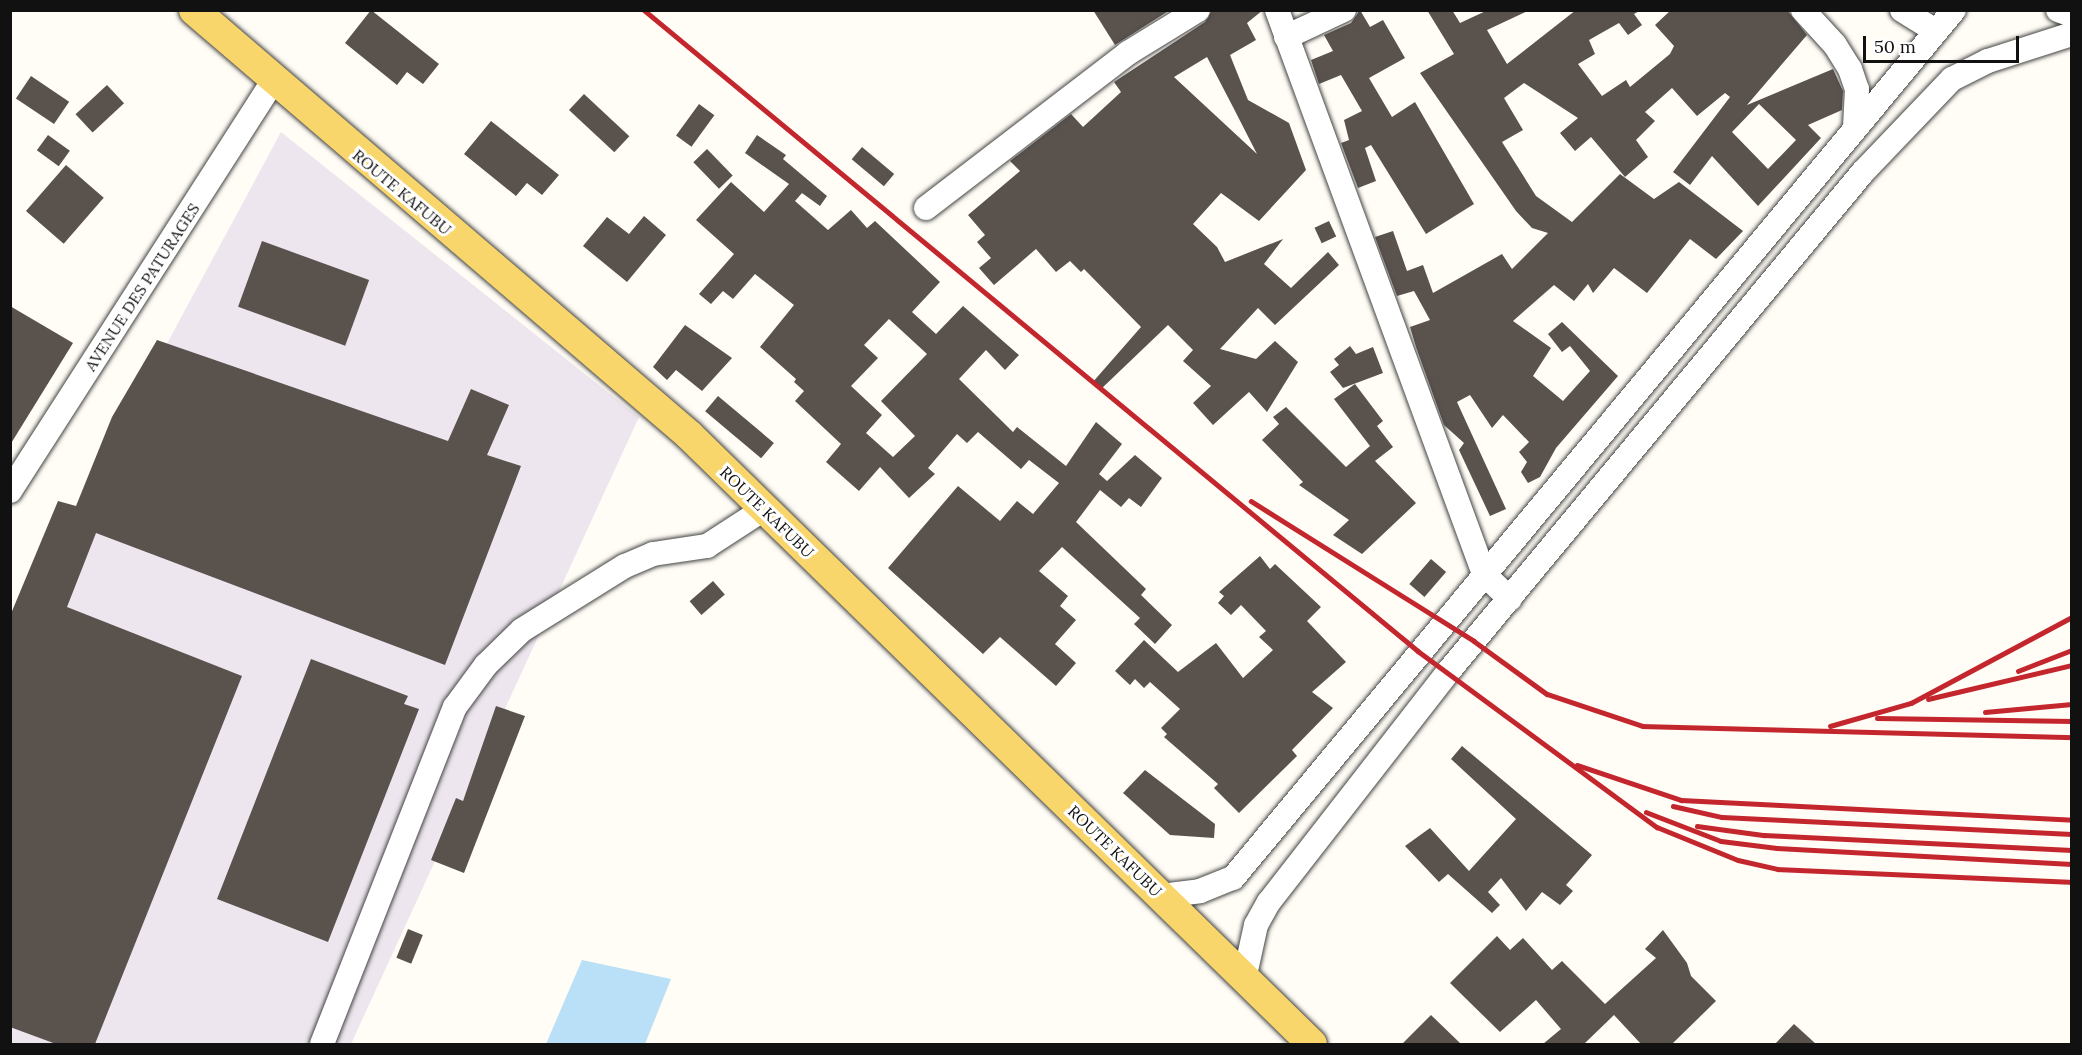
<!DOCTYPE html>
<style>
body{margin:0}
#map{position:relative;width:2082px;height:1055px;overflow:hidden;background:#fffdf5;font-family:Lora,serif}
div>[style]{position:absolute}
[style*='--x']{left:calc(var(--x)*1px);top:calc(var(--y)*1px);width:calc(var(--w)*1px);rotate:calc(var(--a)*1deg)}
.industrial>*{inset:0;background:#eee6ef}
.water>*{inset:0;background:#b9e0f7}
.building>*{inset:0;background:#5a524d;transform-origin:0 0}
.roads{filter:drop-shadow(0 0 2px #444) drop-shadow(0 0 2px #444)}
.minor>*{height:24px;margin:-12px;padding:0 12px;transform-origin:12px;border-radius:12px;background:#fff}
.major>*{height:30px;margin:-15px;padding:0 15px;transform-origin:15px;border-radius:15px;background:#f9d66b}
.rail>*{height:4.5px;margin:-2.25px;padding:0 2.25px;transform-origin:2.25px;border-radius:2.25px;background:#c4262e}
span{translate:-50% -50%;white-space:nowrap;text-align:center;line-height:1.15;-webkit-text-stroke:6px #fff;paint-order:stroke}
.street-label{font-size:16px;color:#111}
.frame{position:absolute;inset:0;border:12px solid #111;pointer-events:none}
.scale{position:absolute;left:1863px;top:36px;width:156px;height:27px;box-sizing:border-box;border:3px solid #111;border-top:0;padding-left:8px;font-size:18px;line-height:21px;white-space:nowrap;color:#111;-webkit-text-stroke:4px #fff;paint-order:stroke}
</style>
<div id="map">
<div class="industrial">
<i style="clip-path:polygon(281px 132px,639px 417px,351px 1044px,11px 1044px,11px 633px)"></i>
</div>
<div class="water">
<i style="clip-path:polygon(582px 960px,671px 979px,645px 1044px,546px 1044px)"></i>
</div>
<div class="building">
<i style="clip-path:polygon(371px 10px,439px 64px,423px 84px,407px 72px,397px 85px,345px 43px)"></i>
<i style="clip-path:polygon(1093px 10px,1170px 10px,1115px 45px)"></i>
<i style="clip-path:polygon(evenodd,1212px 10px,1263px 10px,1247px 23px,1256px 40px,1230px 55px,1248px 100px,1289px 123px,1306px 170px,1259px 221px,1221px 193px,1193px 224px,1217px 247px,1225px 262px,1283px 239px,1264px 264px,1291px 288px,1328px 252px,1339px 265px,1275px 325px,1258px 308px,1220px 349px,1256px 359px,1275px 341px,1298px 362px,1267px 412px,1249px 392px,1213px 425px,1193px 403px,1211px 386px,1183px 361px,1193px 350px,1168px 325px,1100px 390px,1092px 383px,1141px 327px,1084px 269px,1081px 272px,1070px 261px,1056px 272px,1036px 249px,994px 285px,979px 268px,991px 258px,977px 242px,985px 235px,968px 215px,1020px 171px,1010px 161px,1071px 114px,1083px 127px,1121px 92px,1114px 82px,1205px 22px,1212px 10px,1207px 57px,1233px 107px,1257px 154px,1174px 77px,1207px 57px)"></i>
<i style="clip-path:polygon(1360px 10px,1370px 27px,1383px 20px,1405px 58px,1369px 78px,1392px 117px,1415px 102px,1474px 204px,1426px 234px,1371px 145px,1365px 148px,1376px 181px,1358px 188px,1341px 143px,1349px 140px,1344px 120px,1362px 111px,1341px 75px,1319px 84px,1311px 60px,1333px 51px,1324px 35px,1351px 23px)"></i>
<i style="clip-path:polygon(evenodd,1427px 10px,1452px 10px,1460px 23px,1488px 10px,1530px 10px,1487px 30px,1507px 64px,1576px 10px,1641px 10px,1634px 14px,1642px 25px,1628px 35px,1619px 23px,1589px 40px,1595px 54px,1578px 64px,1602px 96px,1626px 80px,1630px 87px,1670px 54px,1674px 46px,1655px 25px,1671px 10px,1787px 10px,1807px 35px,1747px 105px,1833px 69px,1843px 91px,1842px 110px,1808px 125px,1821px 138px,1758px 206px,1712px 156px,1690px 185px,1673px 172px,1730px 97px,1725px 93px,1697px 116px,1672px 88px,1645px 112px,1655px 121px,1636px 140px,1648px 157px,1625px 177px,1591px 137px,1575px 151px,1560px 133px,1578px 118px,1524px 83px,1504px 98px,1523px 130px,1502px 142px,1536px 196px,1572px 222px,1620px 174px,1654px 199px,1679px 182px,1743px 231px,1716px 259px,1690px 239px,1647px 293px,1614px 268px,1593px 293px,1588px 284px,1574px 301px,1554px 285px,1513px 321px,1551px 348px,1533px 376px,1563px 401px,1590px 371px,1570px 346px,1562px 352px,1548px 334px,1562px 322px,1618px 376px,1556px 448px,1540px 477px,1528px 483px,1521px 472px,1527px 462px,1519px 452px,1529px 442px,1503px 415px,1492px 428px,1470px 395px,1457px 402px,1506px 509px,1490px 516px,1459px 450px,1464px 443px,1444px 425px,1416px 347px,1410px 327px,1430px 320px,1414px 291px,1397px 296px,1375px 237px,1393px 231px,1407px 271px,1423px 265px,1433px 293px,1502px 254px,1512px 269px,1548px 233px,1532px 228px,1516px 211px,1420px 73px,1454px 54px,1427px 10px,1759px 104px,1796px 140px,1768px 169px,1732px 132px,1759px 104px)"></i>
<i style="left:31px;top:76px;width:46px;height:27px;rotate:34deg"></i>
<i style="left:107px;top:85px;width:25px;height:43px;rotate:47deg"></i>
<i style="left:584px;top:94px;width:62px;height:22px;rotate:43deg"></i>
<i style="left:699px;top:104px;width:19px;height:39px;rotate:36deg"></i>
<i style="clip-path:polygon(491px 121px,559px 175px,542px 195px,527px 183px,516px 196px,464px 154px)"></i>
<i style="left:48px;top:135px;width:27px;height:19px;rotate:36deg"></i>
<i style="clip-path:polygon(evenodd,757px 135px,786px 155px,783px 159px,827px 196px,820px 206px,802px 193px,795px 201px,828px 230px,851px 210px,867px 228px,875px 221px,940px 282px,912px 312px,936px 334px,963px 306px,1019px 355px,1005px 370px,986px 350px,959px 379px,1013px 432px,1017px 427px,1066px 466px,1096px 422px,1122px 444px,1099px 474px,1107px 481px,1135px 455px,1162px 478px,1141px 507px,1129px 498px,1121px 507px,1100px 490px,1076px 522px,1146px 589px,1141px 595px,1172px 625px,1155px 644px,1134px 624px,1140px 618px,1062px 547px,1039px 571px,1068px 596px,1060px 606px,1076px 620px,1055px 644px,1076px 663px,1056px 686px,1000px 637px,983px 654px,888px 568px,958px 486px,1000px 521px,1017px 501px,1033px 514px,1059px 483px,1029px 460px,1021px 469px,978px 432px,967px 443px,957px 434px,928px 468px,935px 474px,909px 498px,880px 467px,859px 491px,826px 462px,841px 444px,795px 401px,804px 391px,794px 382px,796px 379px,760px 347px,794px 305px,755px 274px,733px 299px,723px 291px,711px 304px,699px 294px,734px 254px,696px 220px,731px 182px,764px 212px,789px 184px,745px 153px,757px 135px,889px 319px,927px 354px,881px 401px,915px 436px,893px 457px,866px 433px,882px 415px,851px 386px,878px 358px,864px 345px,889px 319px)"></i>
<i style="left:862px;top:147px;width:42px;height:16px;rotate:40deg"></i>
<i style="left:707px;top:149px;width:37px;height:19px;rotate:46deg"></i>
<i style="left:66px;top:165px;width:50px;height:61px;rotate:41deg"></i>
<i style="clip-path:polygon(644px 216px,666px 235px,627px 282px,583px 246px,607px 217px,629px 234px)"></i>
<i style="left:1329px;top:221px;width:17px;height:16px;rotate:65deg"></i>
<i style="left:262px;top:241px;width:114px;height:70px;rotate:20deg"></i>
<i style="clip-path:polygon(10px 306px,73px 343px,10px 445px)"></i>
<i style="clip-path:polygon(685px 325px,732px 358px,702px 391px,676px 370px,667px 380px,653px 367px)"></i>
<i style="clip-path:polygon(157px 340px,448px 441px,471px 389px,509px 405px,487px 455px,521px 466px,445px 665px,96px 533px,67px 607px,242px 676px,95px 1044px,56px 1044px,10px 1027px,10px 616px,58px 501px,76px 506px,112px 417px)"></i>
<i style="clip-path:polygon(1350px 346px,1356px 354px,1373px 347px,1383px 373px,1343px 388px,1330px 372px,1339px 365px,1334px 359px)"></i>
<i style="clip-path:polygon(1355px 384px,1383px 421px,1377px 426px,1393px 447px,1375px 461px,1416px 503px,1362px 554px,1333px 535px,1349px 520px,1299px 485px,1303px 482px,1262px 440px,1279px 424px,1273px 417px,1286px 407px,1346px 467px,1370px 446px,1334px 399px)"></i>
<i style="left:718px;top:396px;width:73px;height:20px;rotate:40deg"></i>
<i style="clip-path:polygon(1260px 556px,1270px 569px,1275px 564px,1321px 607px,1307px 621px,1346px 662px,1312px 692px,1333px 708px,1292px 750px,1297px 756px,1239px 813px,1214px 788px,1218px 784px,1164px 737px,1167px 734px,1161px 728px,1180px 709px,1150px 682px,1144px 688px,1135px 679px,1130px 685px,1115px 671px,1144px 640px,1178px 672px,1216px 643px,1243px 678px,1273px 650px,1259px 637px,1266px 631px,1241px 605px,1231px 615px,1218px 603px,1224px 596px,1219px 592px)"></i>
<i style="left:1431px;top:559px;width:20px;height:33px;rotate:41deg"></i>
<i style="left:713px;top:581px;width:18px;height:31px;rotate:49deg"></i>
<i style="clip-path:polygon(311px 659px,408px 696px,404px 704px,419px 709px,328px 942px,217px 899px)"></i>
<i style="clip-path:polygon(496px 706px,525px 716px,464px 873px,431px 860px,456px 798px,463px 801px)"></i>
<i style="clip-path:polygon(1462px 746px,1592px 855px,1566px 885px,1573px 891px,1560px 905px,1542px 892px,1526px 911px,1501px 878px,1488px 892px,1500px 905px,1492px 913px,1448px 874px,1439px 882px,1405px 846px,1430px 828px,1469px 871px,1516px 819px,1451px 759px)"></i>
<i style="clip-path:polygon(1145px 770px,1215px 824px,1214px 838px,1170px 835px,1123px 793px)"></i>
<i style="left:408px;top:929px;width:16px;height:31px;rotate:22deg"></i>
<i style="clip-path:polygon(1663px 930px,1687px 963px,1691px 976px,1716px 1001px,1672px 1044px,1641px 1044px,1614px 1015px,1584px 1044px,1543px 1044px,1561px 1029px,1536px 1000px,1500px 1032px,1450px 983px,1497px 936px,1510px 950px,1523px 938px,1552px 970px,1562px 961px,1605px 1004px,1656px 958px,1645px 949px)"></i>
<i style="clip-path:polygon(1431px 1015px,1461px 1044px,1402px 1044px)"></i>
<i style="clip-path:polygon(1794px 1024px,1816px 1044px,1775px 1044px)"></i>
</div>
<div class="roads">
<div class="minor">
<i style="--x:1277;--y:10;--w:601;--a:69.85"></i>
<i style="--x:1484;--y:574;--w:36;--a:44"></i>
<i style="--x:1803;--y:10;--w:47;--a:47.6"></i>
<i style="--x:1835;--y:45;--w:28;--a:58"></i>
<i style="--x:1850;--y:69;--w:21;--a:71"></i>
<i style="--x:1857;--y:89;--w:37;--a:93"></i>
<i style="--x:1902;--y:10;--w:40;--a:32"></i>
<i style="--x:2058;--y:10;--w:15;--a:20"></i>
<i style="--x:1286;--y:37;--w:64;--a:-25"></i>
<i style="--x:926;--y:208;--w:255;--a:-37.5"></i>
<i style="--x:1128;--y:53;--w:82;--a:-31.6"></i>
<i style="--x:10;--y:491;--w:486;--a:-57.3"></i>
<i style="--x:1161;--y:896;--w:39;--a:-7"></i>
<i style="--x:1200;--y:891;--w:35;--a:-22"></i>
<i style="--x:1233;--y:878;--w:1128;--a:-50.29"></i>
<i style="--x:1245;--y:975;--w:51;--a:-77.6"></i>
<i style="--x:1256;--y:925;--w:26;--a:-61"></i>
<i style="--x:1269;--y:902;--w:291;--a:-52.1"></i>
<i style="--x:1448;--y:672;--w:650;--a:-50.31"></i>
<i style="--x:1863;--y:172;--w:129;--a:-46.3"></i>
<i style="--x:1952;--y:79;--w:40;--a:-26.6"></i>
<i style="--x:1988;--y:61;--w:88;--a:-17.8"></i>
<i style="--x:322;--y:1044;--w:362;--a:-68.5"></i>
<i style="--x:455;--y:707;--w:52;--a:-53.6"></i>
<i style="--x:486;--y:665;--w:50;--a:-44.2"></i>
<i style="--x:522;--y:630;--w:121;--a:-31.9"></i>
<i style="--x:625;--y:566;--w:30;--a:-23"></i>
<i style="--x:653;--y:554;--w:55;--a:-8.4"></i>
<i style="--x:707;--y:546;--w:68;--a:-33"></i>
</div>
<div class="major">
<i style="--x:194;--y:10;--w:652;--a:40.65"></i>
<i style="--x:689;--y:435;--w:871;--a:44.35"></i>
</div>
</div>
<div class="rail">
<i style="--x:644;--y:10;--w:1005;--a:39.63"></i>
<i style="--x:1418;--y:651;--w:297;--a:36.4"></i>
<i style="--x:1657;--y:827;--w:87;--a:22.2"></i>
<i style="--x:1738;--y:860;--w:41;--a:12.7"></i>
<i style="--x:1778;--y:869;--w:294;--a:2.5"></i>
<i style="--x:1251;--y:501;--w:263;--a:32.1"></i>
<i style="--x:1474;--y:641;--w:90;--a:36"></i>
<i style="--x:1547;--y:694;--w:101;--a:18.4"></i>
<i style="--x:1643;--y:726;--w:429;--a:1.5"></i>
<i style="--x:2018;--y:671;--w:58;--a:-21.3"></i>
<i style="--x:1928;--y:699;--w:148;--a:-13.3"></i>
<i style="--x:1985;--y:712;--w:87;--a:-5.3"></i>
<i style="--x:1877;--y:718;--w:195;--a:0.9"></i>
<i style="--x:1830;--y:726;--w:84;--a:-15.9"></i>
<i style="--x:1911;--y:703;--w:183;--a:-28.1"></i>
<i style="--x:1577;--y:765;--w:110;--a:18.6"></i>
<i style="--x:1681;--y:800;--w:392;--a:2.9"></i>
<i style="--x:1673;--y:806;--w:50;--a:12.7"></i>
<i style="--x:1722;--y:817;--w:350;--a:2.8"></i>
<i style="--x:1646;--y:812;--w:80;--a:21.1"></i>
<i style="--x:1721;--y:841;--w:56;--a:7.1"></i>
<i style="--x:1777;--y:848;--w:295;--a:3.1"></i>
<i style="--x:1697;--y:826;--w:68;--a:7.7"></i>
<i style="--x:1764;--y:835;--w:308;--a:2.8"></i>
</div>
<div class="street-label">
<span style="left:402px;top:192px;rotate:40deg">ROUTE KAFUBU</span>
<span style="left:142px;top:287px;rotate:-57deg">AVENUE DES PATURAGES</span>
<span style="left:767px;top:512px;rotate:44deg">ROUTE KAFUBU</span>
<span style="left:1115px;top:851px;rotate:44deg">ROUTE KAFUBU</span>
</div>
<div class="frame"></div>
<div class="scale">50 m</div>
</div>
